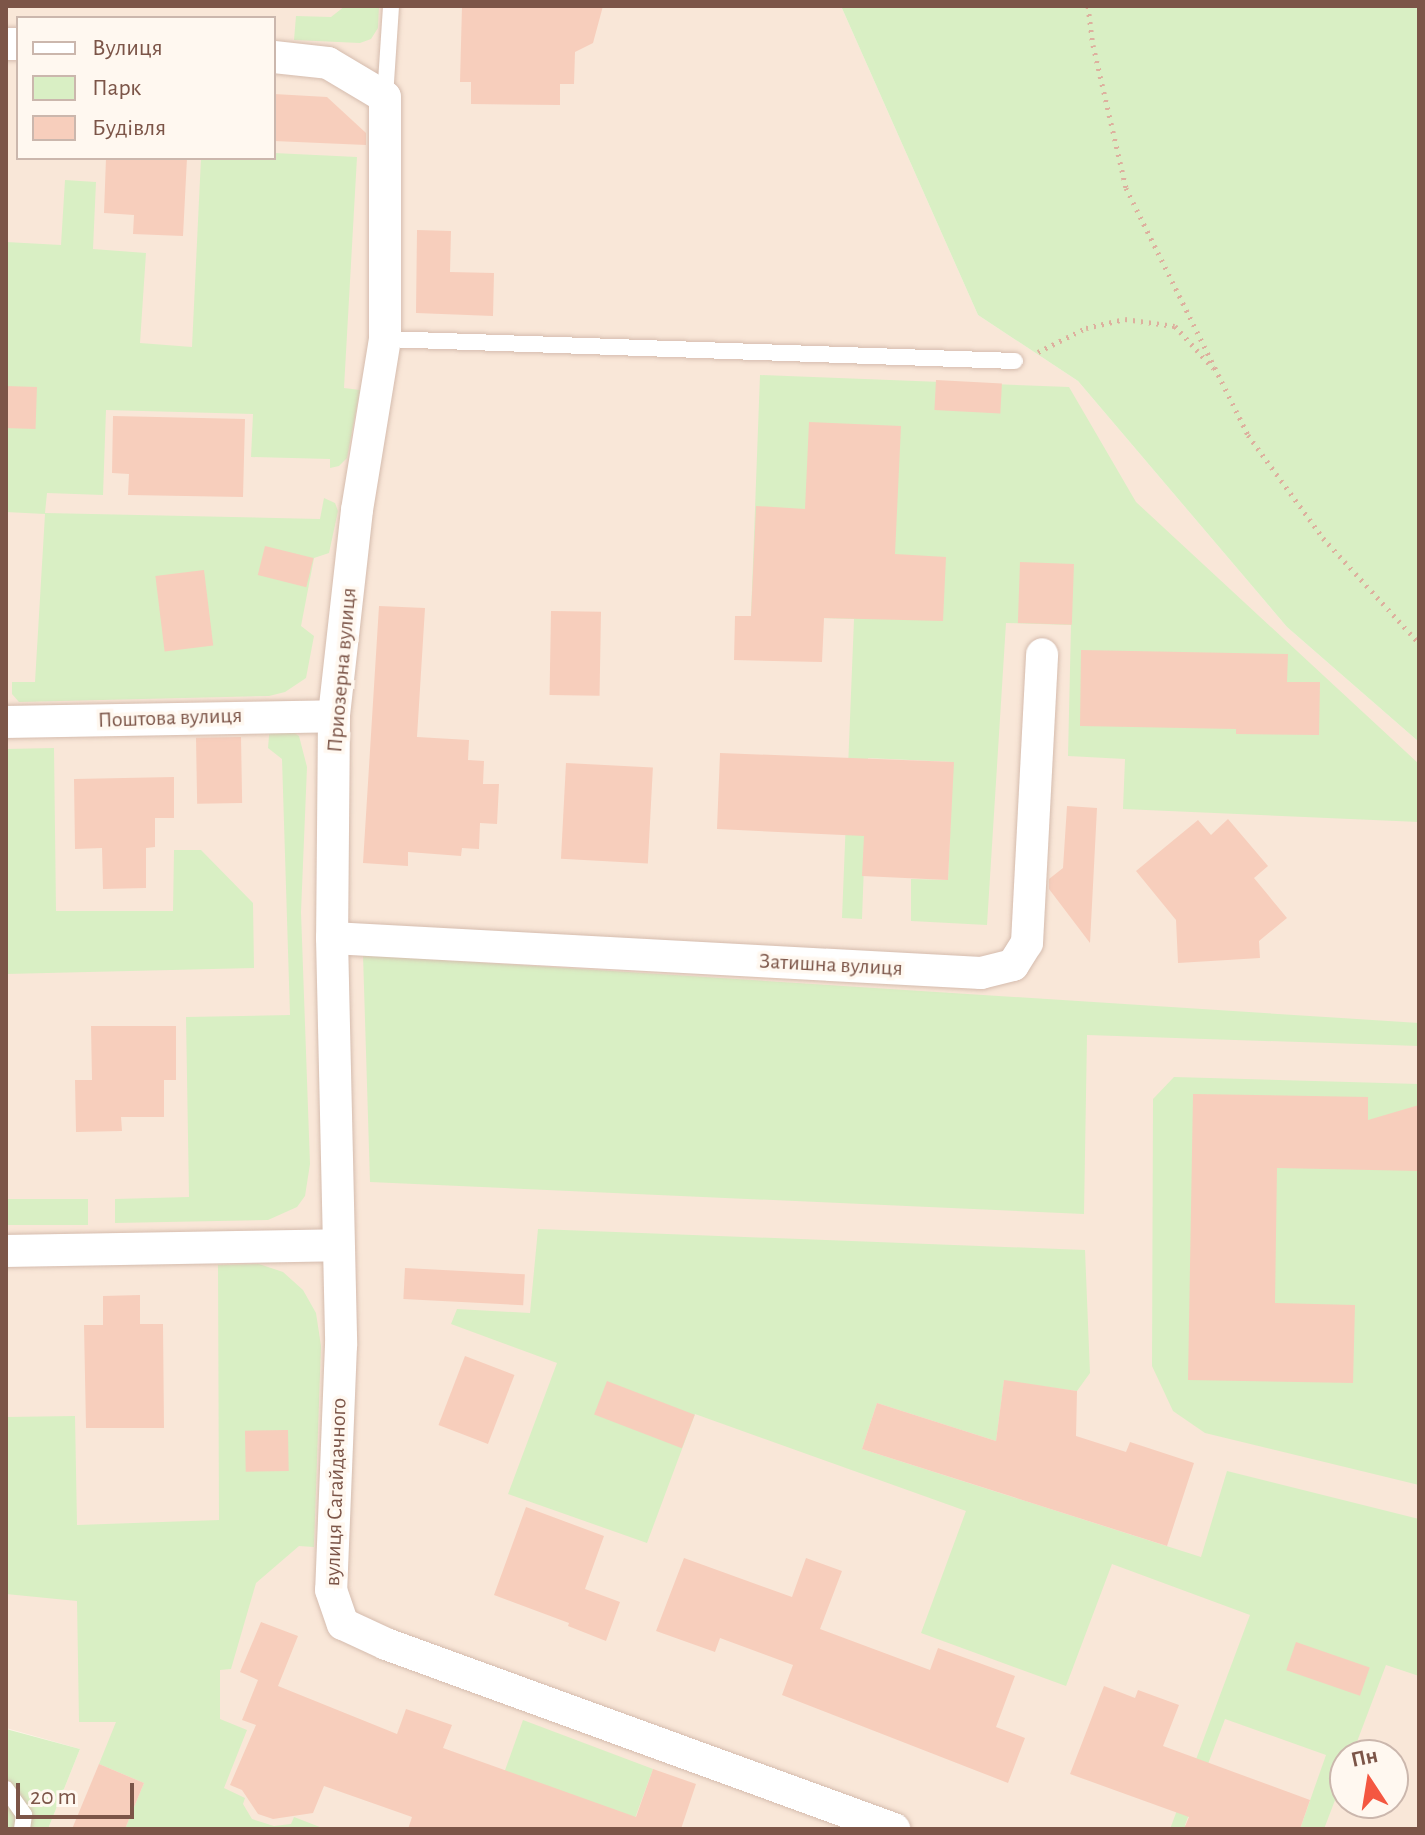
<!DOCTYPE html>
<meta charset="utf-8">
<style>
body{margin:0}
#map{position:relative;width:1425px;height:1835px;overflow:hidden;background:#fef3e8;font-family:"Alegreya Sans",sans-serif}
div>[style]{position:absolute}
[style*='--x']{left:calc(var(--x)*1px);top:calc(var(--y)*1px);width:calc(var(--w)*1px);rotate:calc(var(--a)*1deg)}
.residential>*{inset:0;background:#f9e7d8}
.green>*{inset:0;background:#d9efc4;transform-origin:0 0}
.building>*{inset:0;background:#f7cebc;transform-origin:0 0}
.path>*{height:5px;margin-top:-2.5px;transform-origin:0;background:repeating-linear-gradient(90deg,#ddb09e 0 2px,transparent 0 8px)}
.roads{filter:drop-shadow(0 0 2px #d5bcae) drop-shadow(0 0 2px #d5bcae)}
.lane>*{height:16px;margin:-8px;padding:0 8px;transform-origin:8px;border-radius:8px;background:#fff}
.street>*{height:32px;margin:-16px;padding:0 16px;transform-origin:16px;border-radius:16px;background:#fff}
span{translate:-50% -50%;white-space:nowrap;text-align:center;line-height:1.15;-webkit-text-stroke:7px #fff8f0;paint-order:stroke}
.street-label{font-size:22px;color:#7c5548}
.frame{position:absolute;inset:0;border:8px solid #7c5548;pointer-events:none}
.legend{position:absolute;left:16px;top:16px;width:260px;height:144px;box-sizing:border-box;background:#fff8f0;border:2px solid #cbb7ad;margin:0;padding:10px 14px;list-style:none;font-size:24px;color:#7c5548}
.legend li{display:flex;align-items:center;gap:16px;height:40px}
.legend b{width:40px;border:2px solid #cbb7ad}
.north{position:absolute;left:1329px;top:1739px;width:80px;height:80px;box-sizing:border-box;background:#fff8f0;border:2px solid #cbb7ad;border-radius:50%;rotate:348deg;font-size:22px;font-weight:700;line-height:32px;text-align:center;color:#7c5548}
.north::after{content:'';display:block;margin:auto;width:28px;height:36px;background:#f45741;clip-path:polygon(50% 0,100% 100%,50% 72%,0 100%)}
.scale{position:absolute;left:16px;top:1783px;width:118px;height:36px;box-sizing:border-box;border:4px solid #7c5548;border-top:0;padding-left:10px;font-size:24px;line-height:28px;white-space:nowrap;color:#7c5548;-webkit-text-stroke:6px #fff8f0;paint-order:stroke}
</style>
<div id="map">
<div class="residential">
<i style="clip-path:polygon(evenodd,6px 6px,841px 6px,978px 315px,1078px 381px,1287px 627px,1419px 742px,1419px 1829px,48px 1829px,80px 1749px,6px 1728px,6px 6px,18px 18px,274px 18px,274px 158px,18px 158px,18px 18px,6px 6px,1345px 1755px,1393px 1755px,1393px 1803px,1345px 1803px,1345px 1755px)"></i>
</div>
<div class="green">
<i style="clip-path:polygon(345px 6px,379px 6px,378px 28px,371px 39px,360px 43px,294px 40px,296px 16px,331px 17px)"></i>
<i style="clip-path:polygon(841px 6px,1419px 6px,1419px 742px,1287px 627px,1078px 381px,978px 315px)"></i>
<i style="clip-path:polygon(274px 153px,357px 157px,344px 388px,360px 390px,347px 458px,339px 466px,330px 468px,330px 459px,251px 457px,253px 414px,106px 410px,103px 495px,47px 493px,45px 513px,320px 519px,324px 498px,335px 503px,338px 511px,329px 553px,314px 558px,301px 626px,314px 636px,306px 678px,285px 692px,269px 696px,19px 702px,12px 694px,12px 682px,35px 682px,45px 514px,6px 512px,6px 242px,61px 245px,65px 180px,96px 182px,93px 249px,146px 253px,140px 343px,192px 347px,201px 158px,274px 158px)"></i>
<i style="clip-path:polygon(760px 375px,1069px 387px,1136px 502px,1419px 764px,1419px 822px,1123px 809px,1125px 759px,1068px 756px,1071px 625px,1006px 623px,987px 925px,911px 921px,911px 879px,948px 880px,953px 762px,868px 758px,862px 919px,842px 918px,854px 619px,751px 616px)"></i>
<i style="clip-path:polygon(270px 724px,286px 727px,299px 736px,307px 767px,301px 912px,310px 1164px,305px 1196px,297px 1207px,268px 1220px,115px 1223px,115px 1199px,189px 1197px,186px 1017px,290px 1015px,282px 759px,268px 748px)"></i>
<i style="clip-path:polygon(54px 748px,56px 911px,173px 911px,174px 850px,201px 850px,253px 903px,254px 968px,6px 974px,6px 749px)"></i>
<i style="clip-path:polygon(363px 955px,1419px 1023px,1419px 1046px,1087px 1035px,1084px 1214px,370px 1182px)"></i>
<i style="clip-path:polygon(1174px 1077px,1419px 1084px,1419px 1485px,1205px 1433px,1173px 1411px,1152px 1366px,1153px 1099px)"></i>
<i style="left:88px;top:1199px;width:26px;height:82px;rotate:90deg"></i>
<i style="clip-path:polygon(538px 1229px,1085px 1250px,1090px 1373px,1077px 1391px,1004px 1381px,996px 1441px,877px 1403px,862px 1449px,1201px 1557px,1227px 1471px,1419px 1519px,1419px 1676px,1386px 1665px,1352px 1755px,1345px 1755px,1345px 1774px,1324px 1829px,1300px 1829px,1326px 1755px,1225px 1719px,1185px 1825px,1194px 1829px,1170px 1829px,1250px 1615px,1112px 1564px,1066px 1686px,921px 1633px,966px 1511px,695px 1414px,647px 1543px,508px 1494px,557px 1363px,451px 1324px,457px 1309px,530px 1313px)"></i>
<i style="clip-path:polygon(259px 1264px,283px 1272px,303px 1290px,316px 1313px,321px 1346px,314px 1547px,299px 1546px,256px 1583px,231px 1669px,220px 1670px,220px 1719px,247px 1730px,224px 1788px,245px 1798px,243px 1804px,252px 1819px,274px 1826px,291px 1824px,294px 1817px,325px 1829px,125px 1829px,144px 1783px,99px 1764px,116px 1722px,79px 1722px,77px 1601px,6px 1594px,6px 1417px,75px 1416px,77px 1525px,219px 1520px,218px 1265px)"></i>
<i style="clip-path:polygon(523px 1720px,653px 1769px,631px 1829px,484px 1829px)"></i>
<i style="clip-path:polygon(6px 1729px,80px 1749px,48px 1829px,6px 1829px)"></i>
</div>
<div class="building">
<i style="clip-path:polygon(462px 6px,603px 6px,593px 43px,575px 52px,574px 84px,560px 84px,560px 105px,471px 104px,471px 82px,460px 82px)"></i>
<i style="clip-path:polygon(274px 94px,327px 97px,366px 133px,366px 145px,274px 141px)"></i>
<i style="clip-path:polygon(106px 158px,187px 158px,183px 236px,133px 234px,134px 215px,104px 213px)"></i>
<i style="clip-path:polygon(417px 230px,451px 231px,450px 272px,494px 273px,493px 316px,416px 313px)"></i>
<i style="left:936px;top:380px;width:66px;height:30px;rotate:3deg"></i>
<i style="left:6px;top:386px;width:31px;height:42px;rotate:2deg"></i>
<i style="clip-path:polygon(113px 416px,245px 419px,243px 497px,128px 495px,129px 474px,112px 473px)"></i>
<i style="clip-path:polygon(809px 422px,901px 426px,895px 554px,946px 557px,943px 621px,824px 618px,822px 662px,734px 660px,735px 616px,751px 616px,756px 506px,805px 509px)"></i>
<i style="left:265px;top:546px;width:50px;height:30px;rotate:14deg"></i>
<i style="left:1020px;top:562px;width:54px;height:61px;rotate:2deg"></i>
<i style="left:204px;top:570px;width:76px;height:49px;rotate:83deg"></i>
<i style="clip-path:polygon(379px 606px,425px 608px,417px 737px,469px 740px,468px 760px,484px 761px,483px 784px,499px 784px,497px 824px,480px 823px,479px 849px,462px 848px,461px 856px,408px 852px,408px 866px,363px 863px)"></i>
<i style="left:551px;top:611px;width:50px;height:84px;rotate:1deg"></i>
<i style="clip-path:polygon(1081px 650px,1288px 654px,1287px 682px,1320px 682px,1319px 735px,1236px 734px,1236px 729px,1080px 726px)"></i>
<i style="left:241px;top:737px;width:66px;height:45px;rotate:89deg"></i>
<i style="clip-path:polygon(720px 753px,954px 762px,948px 880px,862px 876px,864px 836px,717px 829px)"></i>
<i style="left:566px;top:763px;width:87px;height:96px;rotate:3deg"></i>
<i style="clip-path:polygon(174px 777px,174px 818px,155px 818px,155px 847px,146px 848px,146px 888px,103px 889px,102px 848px,75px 849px,74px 779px)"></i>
<i style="clip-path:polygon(1067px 806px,1097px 808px,1090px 943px,1049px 889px,1049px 879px,1063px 868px)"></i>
<i style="clip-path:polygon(1228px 819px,1268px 866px,1254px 878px,1287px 918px,1259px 941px,1260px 958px,1178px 963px,1176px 920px,1136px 871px,1198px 820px,1211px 835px)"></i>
<i style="clip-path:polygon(91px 1026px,176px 1026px,176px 1080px,164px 1080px,164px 1117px,121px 1117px,122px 1131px,76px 1132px,75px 1080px,92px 1080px)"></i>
<i style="clip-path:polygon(1193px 1094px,1368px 1097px,1368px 1120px,1419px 1105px,1419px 1171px,1277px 1168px,1275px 1303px,1355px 1305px,1353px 1383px,1188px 1380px)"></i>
<i style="left:405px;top:1268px;width:120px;height:31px;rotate:3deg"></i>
<i style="clip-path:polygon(140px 1295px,140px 1324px,163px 1324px,164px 1428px,86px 1428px,84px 1325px,103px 1325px,103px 1296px)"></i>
<i style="left:465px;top:1356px;width:53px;height:74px;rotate:21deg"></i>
<i style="clip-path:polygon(1004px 1380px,1077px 1391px,1076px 1436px,1126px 1452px,1130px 1442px,1194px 1463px,1167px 1546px,862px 1449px,877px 1403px,996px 1441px)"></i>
<i style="left:607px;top:1381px;width:94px;height:36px;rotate:21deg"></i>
<i style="left:288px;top:1430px;width:41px;height:43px;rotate:89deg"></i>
<i style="clip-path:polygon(526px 1507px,604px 1536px,585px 1589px,620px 1602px,606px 1641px,568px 1626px,569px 1623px,494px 1595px)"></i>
<i style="clip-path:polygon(684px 1558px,792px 1597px,806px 1558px,842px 1571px,820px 1629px,930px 1670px,938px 1648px,1015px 1676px,996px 1727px,1025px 1738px,1008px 1783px,782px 1695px,793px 1665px,720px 1638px,715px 1652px,656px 1631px)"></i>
<i style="clip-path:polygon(261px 1622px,298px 1636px,278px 1686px,397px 1734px,406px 1709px,452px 1725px,443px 1748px,636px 1817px,653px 1769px,696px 1784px,681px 1829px,408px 1829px,412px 1817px,324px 1786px,313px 1813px,273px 1819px,258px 1814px,242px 1790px,230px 1785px,256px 1725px,242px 1720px,258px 1680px,240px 1672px)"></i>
<i style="left:1296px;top:1642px;width:78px;height:30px;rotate:19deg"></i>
<i style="clip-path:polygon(1104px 1686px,1135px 1698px,1138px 1690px,1179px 1705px,1163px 1746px,1310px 1800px,1300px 1829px,1184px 1829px,1189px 1817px,1070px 1774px)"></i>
<i style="clip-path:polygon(99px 1764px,144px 1783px,125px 1829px,72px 1829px)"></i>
</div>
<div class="path">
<i style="--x:1088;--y:6;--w:39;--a:83"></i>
<i style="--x:1093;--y:45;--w:147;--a:77"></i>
<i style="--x:1126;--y:188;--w:275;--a:63.7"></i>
<i style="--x:1248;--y:435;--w:127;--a:53.9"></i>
<i style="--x:1323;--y:538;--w:142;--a:47.6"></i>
<i style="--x:1038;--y:352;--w:54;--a:-26.6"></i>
<i style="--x:1086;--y:328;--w:40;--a:-13"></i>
<i style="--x:1125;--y:319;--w:50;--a:8"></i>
<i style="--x:1175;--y:326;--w:57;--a:47.9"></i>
</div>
<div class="roads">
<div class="lane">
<i style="--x:385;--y:97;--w:91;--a:-86.2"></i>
<i style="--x:385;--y:339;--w:630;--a:2"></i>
<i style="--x:6;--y:1789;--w:32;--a:55"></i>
<i style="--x:24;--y:1815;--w:14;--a:98"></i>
</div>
<div class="street">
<i style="--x:6;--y:44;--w:12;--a:0"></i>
<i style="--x:274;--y:57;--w:54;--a:6.3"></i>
<i style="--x:328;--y:63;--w:66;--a:30.8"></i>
<i style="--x:385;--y:97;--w:242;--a:90"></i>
<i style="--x:385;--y:339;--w:173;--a:99.3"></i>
<i style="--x:357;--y:510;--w:207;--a:96.4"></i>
<i style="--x:334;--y:716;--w:222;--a:90.5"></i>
<i style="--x:332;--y:938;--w:407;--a:88.7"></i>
<i style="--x:341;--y:1345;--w:245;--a:92.3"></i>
<i style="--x:331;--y:1590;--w:36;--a:71"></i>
<i style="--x:343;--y:1624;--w:47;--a:24.9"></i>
<i style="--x:386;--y:1644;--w:541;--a:20.01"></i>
<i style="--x:6;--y:722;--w:328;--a:-1"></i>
<i style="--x:332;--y:938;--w:650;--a:3.09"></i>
<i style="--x:981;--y:973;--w:33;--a:-14"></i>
<i style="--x:1013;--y:965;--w:26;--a:-58"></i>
<i style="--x:1027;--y:943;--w:289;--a:-87"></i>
<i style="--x:6;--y:1251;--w:331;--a:-1"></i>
</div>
</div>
<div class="street-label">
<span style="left:342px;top:670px;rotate:-85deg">Приозерна вулиця</span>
<span style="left:170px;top:718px;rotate:-2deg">Поштова вулиця</span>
<span style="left:831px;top:965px;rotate:3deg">Затишна вулиця</span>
<span style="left:336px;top:1492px;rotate:-88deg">вулиця Сагайдачного</span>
</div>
<div class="frame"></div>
<ul class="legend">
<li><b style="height:10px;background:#fff"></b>Вулиця</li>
<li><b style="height:22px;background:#d9efc4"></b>Парк</li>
<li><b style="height:22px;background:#f7cebc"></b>Будівля</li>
</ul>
<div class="north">Пн</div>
<div class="scale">20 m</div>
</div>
